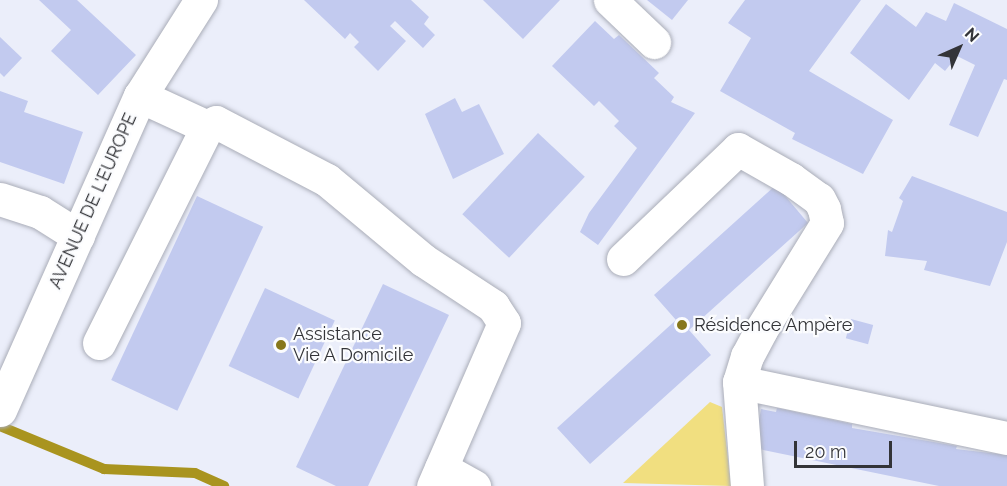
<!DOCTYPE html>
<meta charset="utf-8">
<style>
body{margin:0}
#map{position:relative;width:1007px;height:486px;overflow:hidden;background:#ebeefa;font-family:Raleway,sans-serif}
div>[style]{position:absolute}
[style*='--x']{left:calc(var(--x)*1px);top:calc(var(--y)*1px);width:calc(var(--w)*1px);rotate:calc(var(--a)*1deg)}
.green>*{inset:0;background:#f1df80}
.stream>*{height:10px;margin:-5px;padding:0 5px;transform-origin:5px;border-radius:5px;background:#a9941f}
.building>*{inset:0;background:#c2caef;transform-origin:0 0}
.roads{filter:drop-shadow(0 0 2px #aaadb8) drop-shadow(0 0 2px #aaadb8)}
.minor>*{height:33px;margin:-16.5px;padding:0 16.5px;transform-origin:16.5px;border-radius:16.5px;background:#fff}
.dots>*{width:16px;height:16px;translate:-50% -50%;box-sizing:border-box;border:3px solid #fbfcfe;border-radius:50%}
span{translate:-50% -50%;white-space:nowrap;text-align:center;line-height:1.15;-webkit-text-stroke:4.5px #fbfcfe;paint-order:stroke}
.street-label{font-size:18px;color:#333438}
.poi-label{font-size:18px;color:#333438}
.left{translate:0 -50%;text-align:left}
.north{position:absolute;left:929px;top:18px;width:60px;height:60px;-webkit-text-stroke:4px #fbfcfe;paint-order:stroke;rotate:45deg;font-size:16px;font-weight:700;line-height:24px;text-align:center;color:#333438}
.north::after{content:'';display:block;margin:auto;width:21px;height:27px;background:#333438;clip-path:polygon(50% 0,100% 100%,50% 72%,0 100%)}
.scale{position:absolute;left:794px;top:441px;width:98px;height:27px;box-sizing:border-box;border:3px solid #333438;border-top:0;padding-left:8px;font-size:18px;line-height:21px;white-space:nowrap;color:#333438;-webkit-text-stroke:4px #fbfcfe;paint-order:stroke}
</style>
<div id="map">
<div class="green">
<i style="clip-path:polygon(710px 402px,722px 407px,731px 486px,623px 483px)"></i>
</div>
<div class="stream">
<i style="--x:0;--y:426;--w:113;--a:22.5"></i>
<i style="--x:104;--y:469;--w:91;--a:2.5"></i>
<i style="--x:195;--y:473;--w:32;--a:24"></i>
</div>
<div class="building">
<i style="clip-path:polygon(39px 0,77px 0,136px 55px,98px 95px,51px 51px,71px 30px)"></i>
<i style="clip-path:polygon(304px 0,411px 0,429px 17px,424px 24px,435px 35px,423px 48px,395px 21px,390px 26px,406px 41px,378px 71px,354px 47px,359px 42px,350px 33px,345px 39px)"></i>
<i style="clip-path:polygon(483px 0,560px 0,523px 39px)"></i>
<i style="clip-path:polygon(647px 0,688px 0,672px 20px)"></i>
<i style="clip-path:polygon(745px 0,861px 0,809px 71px,893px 120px,863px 174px,792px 139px,795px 133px,720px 91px,751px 38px,728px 23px)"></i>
<i style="clip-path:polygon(954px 3px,1007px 29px,1007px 80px,1004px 79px,978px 137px,949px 125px,975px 65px,957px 56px,945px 71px,935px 63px,909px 100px,850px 53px,886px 4px,916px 27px,926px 12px,946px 21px)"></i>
<i style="clip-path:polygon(595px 21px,614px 39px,619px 35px,659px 73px,654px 78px,674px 97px,671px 102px,695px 113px,598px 245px,580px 232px,589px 213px,637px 148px,614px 126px,619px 121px,599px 101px,594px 106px,552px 66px)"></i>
<i style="clip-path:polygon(0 37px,22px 58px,4px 77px,0 73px)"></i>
<i style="clip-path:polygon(0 91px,28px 101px,24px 112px,83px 132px,64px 184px,0 162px)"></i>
<i style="clip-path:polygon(455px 98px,462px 112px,479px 104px,504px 154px,453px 179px,425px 114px)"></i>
<i style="left:538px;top:133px;width:64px;height:111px;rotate:43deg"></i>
<i style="clip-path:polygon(912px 176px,1007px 212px,1007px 242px,990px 286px,924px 270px,927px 261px,885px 256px,888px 230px,892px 232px,903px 201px,899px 198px)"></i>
<i style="clip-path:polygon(776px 185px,808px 223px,689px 330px,711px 355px,590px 464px,557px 428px,676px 320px,654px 295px)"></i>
<i style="left:197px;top:196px;width:73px;height:203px;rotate:25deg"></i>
<i style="clip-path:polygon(383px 284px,449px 315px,368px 486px,336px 486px,296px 467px)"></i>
<i style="left:265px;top:288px;width:77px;height:86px;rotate:25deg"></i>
<i style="left:851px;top:319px;width:23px;height:20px;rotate:15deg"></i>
<i style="clip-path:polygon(777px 408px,852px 424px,852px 428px,957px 446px,956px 449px,1007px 455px,1007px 486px,939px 486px,754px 448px,761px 409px,776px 412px)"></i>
</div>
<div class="roads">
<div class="minor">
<i style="--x:610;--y:0;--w:61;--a:43.7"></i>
<i style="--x:140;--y:96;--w:74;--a:24.8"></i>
<i style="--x:207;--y:127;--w:10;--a:-29"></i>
<i style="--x:216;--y:122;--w:125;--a:27.6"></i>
<i style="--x:327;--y:180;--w:125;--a:39.8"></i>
<i style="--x:423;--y:260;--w:84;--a:33.3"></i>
<i style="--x:493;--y:306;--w:20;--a:57"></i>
<i style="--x:504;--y:323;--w:178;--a:113.5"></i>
<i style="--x:0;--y:199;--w:42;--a:18"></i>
<i style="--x:40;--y:212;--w:45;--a:32.3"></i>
<i style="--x:623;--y:259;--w:159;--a:-43.7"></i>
<i style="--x:738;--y:149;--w:61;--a:29.5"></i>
<i style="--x:791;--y:179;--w:34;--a:36"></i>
<i style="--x:819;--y:199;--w:11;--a:63"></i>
<i style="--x:824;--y:209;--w:14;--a:78"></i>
<i style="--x:827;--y:223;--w:126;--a:121.7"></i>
<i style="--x:761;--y:330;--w:30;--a:118"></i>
<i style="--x:747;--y:356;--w:27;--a:107"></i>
<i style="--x:739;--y:382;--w:104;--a:85.6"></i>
<i style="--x:99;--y:343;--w:241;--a:-63.4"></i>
<i style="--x:739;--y:382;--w:274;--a:11.8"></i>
<i style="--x:0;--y:410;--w:344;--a:-66"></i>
<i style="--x:140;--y:96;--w:114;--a:-57.6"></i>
<i style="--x:441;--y:468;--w:38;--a:29"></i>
</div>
</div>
<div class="dots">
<i style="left:682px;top:325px;background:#87771b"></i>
<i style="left:281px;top:345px;background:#87771b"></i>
</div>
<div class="street-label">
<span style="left:93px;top:201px;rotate:-66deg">AVENUE DE L'EUROPE</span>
</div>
<div class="poi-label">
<span class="left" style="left:694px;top:325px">Résidence Ampère</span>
<span class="left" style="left:293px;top:345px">Assistance<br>Vie A Domicile</span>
</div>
<div class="north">N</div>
<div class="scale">20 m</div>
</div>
